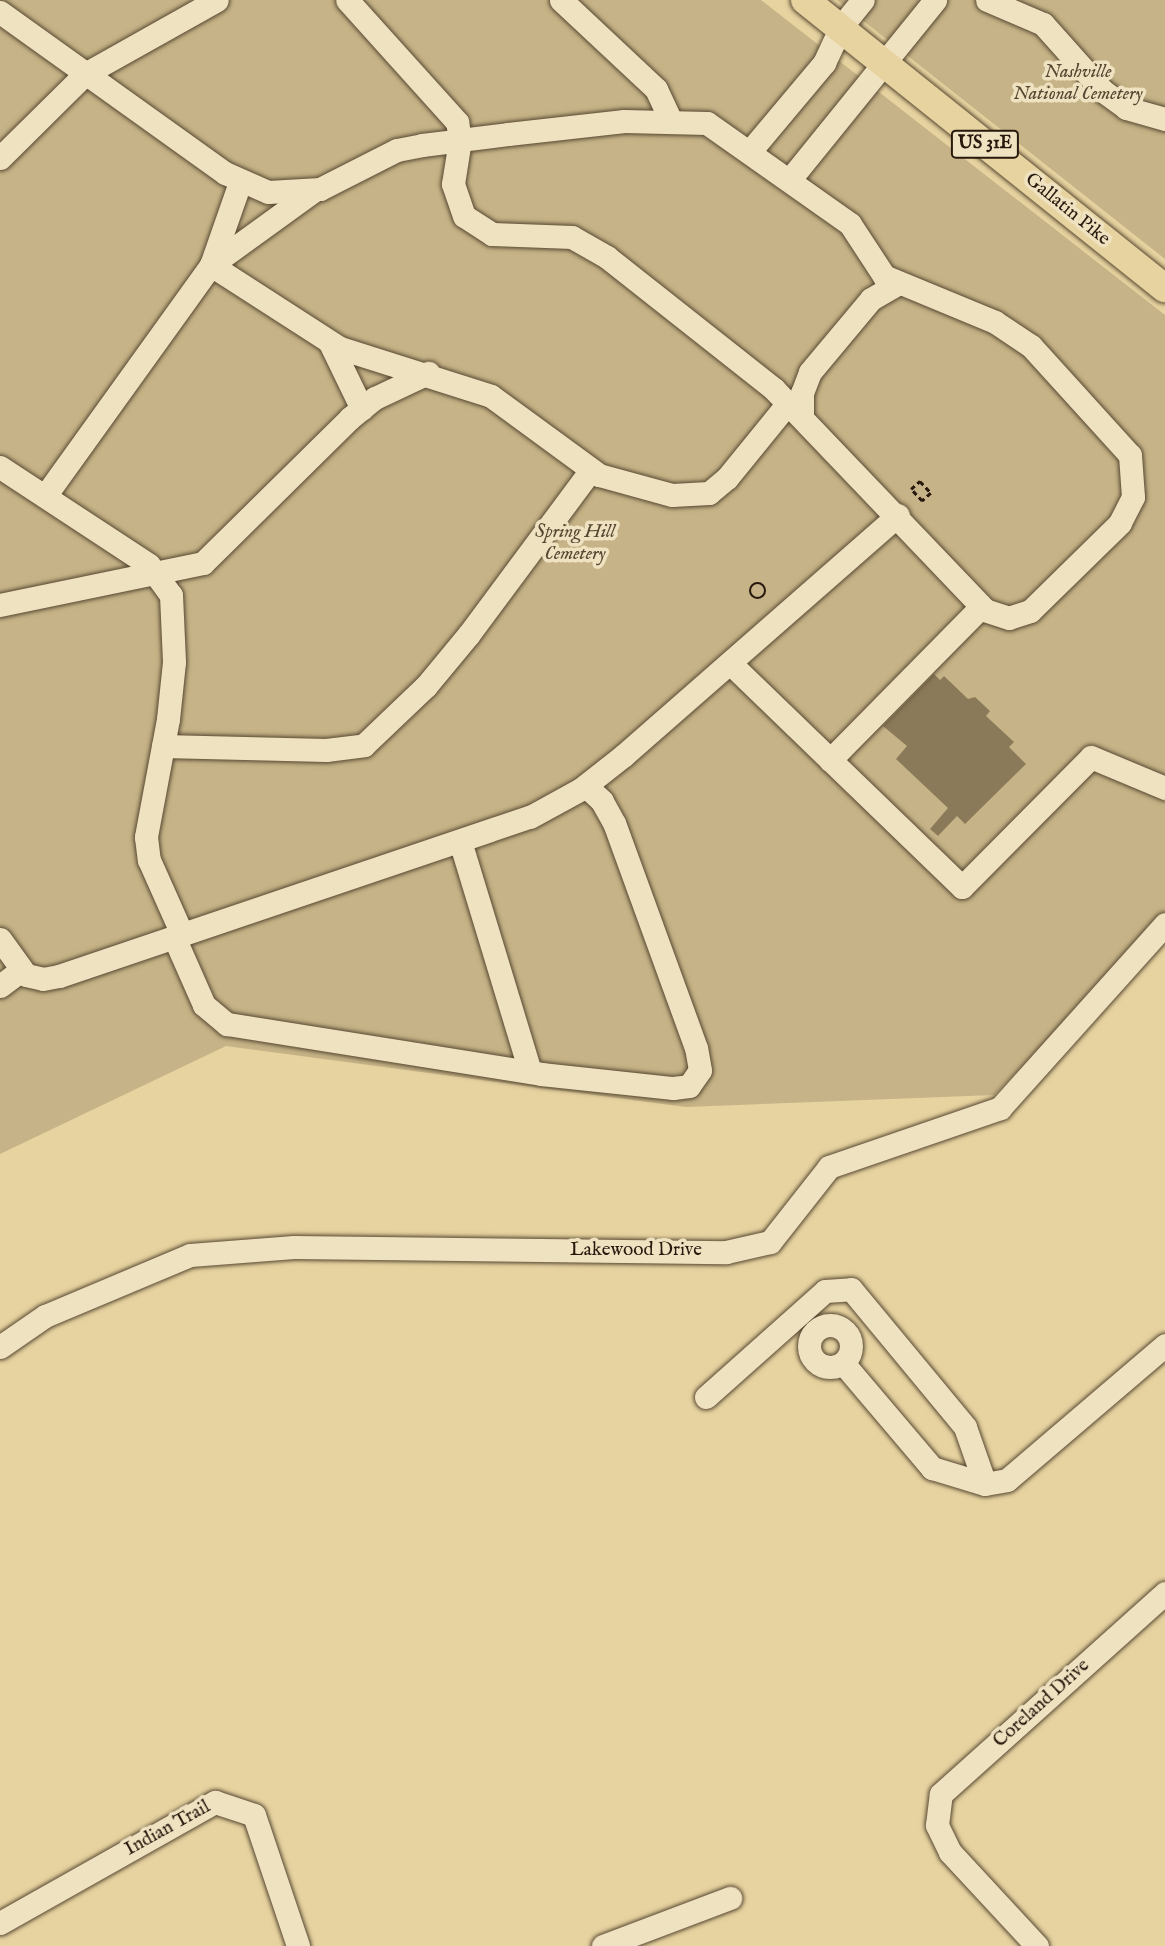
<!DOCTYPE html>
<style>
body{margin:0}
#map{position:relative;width:1165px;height:1946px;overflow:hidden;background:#e7d3a0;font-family:"IM FELL English",serif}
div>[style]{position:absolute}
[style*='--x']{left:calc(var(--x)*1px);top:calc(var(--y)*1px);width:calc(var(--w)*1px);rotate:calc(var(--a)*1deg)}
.green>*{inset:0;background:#c6b387}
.building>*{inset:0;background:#8b7a59}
.path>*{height:2.5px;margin-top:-1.25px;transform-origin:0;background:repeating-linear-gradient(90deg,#27190d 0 5px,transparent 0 8.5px)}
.path>.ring{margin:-1.25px;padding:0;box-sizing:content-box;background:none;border:2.5px solid #27190d;border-radius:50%}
.roads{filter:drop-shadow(0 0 2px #574832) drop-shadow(0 0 2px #574832)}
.minor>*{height:23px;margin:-11.5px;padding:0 11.5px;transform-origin:11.5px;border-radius:11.5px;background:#efe2c1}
.minor>.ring{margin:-11.5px;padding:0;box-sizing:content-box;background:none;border:23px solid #efe2c1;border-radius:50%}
.major>*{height:28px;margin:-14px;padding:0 14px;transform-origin:14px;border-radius:14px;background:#e7d3a0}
span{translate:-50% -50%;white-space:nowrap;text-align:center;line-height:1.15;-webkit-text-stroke:7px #efe2c1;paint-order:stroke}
.shield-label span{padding:2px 5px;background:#efe2c1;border:2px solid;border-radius:5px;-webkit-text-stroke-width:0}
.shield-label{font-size:18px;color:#27190d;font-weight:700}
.park-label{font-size:19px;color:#574732;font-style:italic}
.street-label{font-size:19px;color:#27190d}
</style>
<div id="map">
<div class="green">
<i style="clip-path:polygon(0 0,761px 0,1165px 315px,1165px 921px,994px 1095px,686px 1107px,226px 1046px,0 1154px)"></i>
<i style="clip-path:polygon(837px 0,1165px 0,1165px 259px)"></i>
</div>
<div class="building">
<i style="clip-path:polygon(934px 674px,940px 680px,944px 676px,968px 699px,975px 697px,990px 711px,986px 716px,1014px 742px,1009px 747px,1026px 764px,965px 824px,957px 816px,938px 836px,930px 829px,948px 808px,896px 759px,907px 746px,883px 726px)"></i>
</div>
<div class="path">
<i style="--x:920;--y:481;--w:16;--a:47"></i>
<i style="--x:931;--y:493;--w:12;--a:138"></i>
<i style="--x:922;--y:501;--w:16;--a:-133"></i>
<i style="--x:911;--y:489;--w:12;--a:-42"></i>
<i class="ring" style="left:750px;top:583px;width:13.5px;height:13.5px"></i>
</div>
<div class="roads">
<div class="minor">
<i style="--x:561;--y:0;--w:130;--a:43.1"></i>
<i style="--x:656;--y:89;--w:33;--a:65"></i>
<i style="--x:987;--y:0;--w:61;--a:23.2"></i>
<i style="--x:1043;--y:24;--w:90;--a:48.2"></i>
<i style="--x:1103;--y:91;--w:29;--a:36"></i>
<i style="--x:1126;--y:108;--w:41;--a:15.8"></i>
<i style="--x:0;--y:12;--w:277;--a:35.6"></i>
<i style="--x:225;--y:173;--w:47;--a:23.8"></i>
<i style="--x:268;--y:192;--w:52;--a:-3.3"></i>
<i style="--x:320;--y:189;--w:86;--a:-26.9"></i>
<i style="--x:397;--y:150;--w:25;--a:-11"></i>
<i style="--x:422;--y:145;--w:38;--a:-7"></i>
<i style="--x:460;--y:140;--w:48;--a:-7.1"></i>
<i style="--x:508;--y:134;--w:117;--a:-6.4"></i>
<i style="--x:624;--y:121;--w:83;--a:1.4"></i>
<i style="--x:707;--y:123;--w:175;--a:35.2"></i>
<i style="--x:850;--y:224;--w:62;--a:56.8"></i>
<i style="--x:884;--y:276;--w:120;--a:22.5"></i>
<i style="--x:995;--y:322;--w:43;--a:33.7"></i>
<i style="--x:1031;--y:346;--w:147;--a:47.8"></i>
<i style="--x:1130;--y:455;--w:42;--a:85.9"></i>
<i style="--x:1133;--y:497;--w:29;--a:117"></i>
<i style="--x:1120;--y:523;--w:126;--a:135.6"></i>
<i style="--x:1030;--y:611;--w:22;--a:162"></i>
<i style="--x:1009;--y:618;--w:25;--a:-162"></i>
<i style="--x:985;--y:610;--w:306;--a:-133.7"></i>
<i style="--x:774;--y:389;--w:213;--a:-141.7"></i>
<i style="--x:607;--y:257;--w:40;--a:-150.3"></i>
<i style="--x:572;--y:237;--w:80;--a:-177.9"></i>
<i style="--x:492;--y:234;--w:33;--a:-147"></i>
<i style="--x:464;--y:216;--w:34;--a:-109"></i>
<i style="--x:453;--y:184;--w:45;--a:-81"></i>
<i style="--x:460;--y:140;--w:18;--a:-99"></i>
<i style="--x:457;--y:122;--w:164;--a:-132"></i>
<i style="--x:751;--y:150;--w:114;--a:-50"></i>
<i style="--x:824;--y:63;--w:38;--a:-65"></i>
<i style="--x:840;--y:28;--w:36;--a:-51"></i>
<i style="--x:0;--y:158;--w:120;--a:-44.7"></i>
<i style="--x:85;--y:74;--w:151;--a:-29.3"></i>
<i style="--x:791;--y:178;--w:229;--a:-51"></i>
<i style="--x:312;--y:192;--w:125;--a:144.1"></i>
<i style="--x:211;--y:265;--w:153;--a:32.8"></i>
<i style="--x:340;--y:348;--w:158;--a:17.6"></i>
<i style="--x:491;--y:396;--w:134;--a:36.2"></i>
<i style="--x:599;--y:475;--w:76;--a:15.3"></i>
<i style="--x:672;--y:495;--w:37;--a:-3"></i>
<i style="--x:709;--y:493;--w:23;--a:-40"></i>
<i style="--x:727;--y:478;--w:97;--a:-50.9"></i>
<i style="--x:330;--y:343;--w:73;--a:64.1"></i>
<i style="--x:802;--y:416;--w:23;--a:-90"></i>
<i style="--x:802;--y:393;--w:22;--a:-69"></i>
<i style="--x:810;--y:372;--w:95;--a:-50.1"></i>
<i style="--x:871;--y:299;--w:30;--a:-30"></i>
<i style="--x:0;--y:467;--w:178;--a:33.3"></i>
<i style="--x:149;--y:565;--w:37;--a:54"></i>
<i style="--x:171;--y:595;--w:67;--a:87.4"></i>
<i style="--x:174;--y:662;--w:57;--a:96"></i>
<i style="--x:168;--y:719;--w:120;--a:100.6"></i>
<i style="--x:146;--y:837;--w:23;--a:83"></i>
<i style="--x:149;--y:860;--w:81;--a:66"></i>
<i style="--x:45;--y:496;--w:284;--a:-54.3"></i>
<i style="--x:211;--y:265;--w:88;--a:-70.7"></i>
<i style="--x:0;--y:605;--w:207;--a:-11.7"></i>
<i style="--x:203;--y:563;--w:206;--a:-44.6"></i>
<i style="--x:350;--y:418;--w:32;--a:-39"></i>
<i style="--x:375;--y:398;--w:59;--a:-25.3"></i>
<i style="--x:731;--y:664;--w:321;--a:44"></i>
<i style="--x:962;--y:887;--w:183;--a:-45.2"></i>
<i style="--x:1091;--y:757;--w:80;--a:22.7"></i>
<i style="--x:163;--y:746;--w:163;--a:1.4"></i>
<i style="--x:326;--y:750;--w:38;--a:-7"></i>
<i style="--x:364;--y:745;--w:86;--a:-43.6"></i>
<i style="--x:426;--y:686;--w:67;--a:-50.4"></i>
<i style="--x:469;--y:634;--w:204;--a:-53.4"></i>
<i style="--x:830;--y:760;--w:215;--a:-45.4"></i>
<i style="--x:460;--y:841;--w:241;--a:73.1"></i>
<i style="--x:174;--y:937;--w:74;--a:66.2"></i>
<i style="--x:204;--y:1005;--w:30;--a:40"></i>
<i style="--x:227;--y:1024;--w:318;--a:9"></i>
<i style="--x:541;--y:1074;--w:133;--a:6.1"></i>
<i style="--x:673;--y:1088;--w:16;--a:-7"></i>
<i style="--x:689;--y:1086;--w:19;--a:-55"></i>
<i style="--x:700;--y:1070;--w:22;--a:-100"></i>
<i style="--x:696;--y:1048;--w:239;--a:-110"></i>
<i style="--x:614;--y:823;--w:25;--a:-119"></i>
<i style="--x:602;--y:801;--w:22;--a:-137"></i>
<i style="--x:0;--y:939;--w:44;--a:54.2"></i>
<i style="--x:26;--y:975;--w:17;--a:13"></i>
<i style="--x:43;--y:979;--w:16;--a:-11"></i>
<i style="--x:59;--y:976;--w:497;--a:-18.7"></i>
<i style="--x:530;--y:817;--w:58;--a:-28.8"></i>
<i style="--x:581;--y:789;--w:55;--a:-38.3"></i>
<i style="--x:624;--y:755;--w:364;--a:-41.2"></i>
<i style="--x:0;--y:986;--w:25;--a:-37"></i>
<i class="ring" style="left:809px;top:1325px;width:19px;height:19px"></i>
<i style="--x:0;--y:1347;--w:55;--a:-34.6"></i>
<i style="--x:45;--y:1316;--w:157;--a:-22.8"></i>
<i style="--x:190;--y:1255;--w:104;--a:-4.4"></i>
<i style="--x:294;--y:1247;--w:432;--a:0.7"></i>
<i style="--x:726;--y:1252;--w:45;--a:-12.8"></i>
<i style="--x:770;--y:1242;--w:95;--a:-51.8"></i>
<i style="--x:829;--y:1167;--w:181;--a:-19"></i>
<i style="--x:1000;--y:1108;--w:247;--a:-48.1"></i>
<i style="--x:843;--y:1363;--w:138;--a:49.7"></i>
<i style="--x:932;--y:1468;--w:55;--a:16.8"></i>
<i style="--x:706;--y:1397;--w:159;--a:-41.7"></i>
<i style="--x:825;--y:1291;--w:26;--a:-4"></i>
<i style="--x:851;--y:1289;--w:179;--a:50.4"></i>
<i style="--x:965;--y:1427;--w:60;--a:70.7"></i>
<i style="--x:985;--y:1484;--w:22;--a:-10"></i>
<i style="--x:1007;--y:1480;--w:208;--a:-40.5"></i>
<i style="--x:0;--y:1923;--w:247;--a:-29.4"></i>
<i style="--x:215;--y:1802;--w:41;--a:18.4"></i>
<i style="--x:254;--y:1815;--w:138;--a:71.4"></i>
<i style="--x:603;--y:1946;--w:136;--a:-20.7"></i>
<i style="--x:1037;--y:1946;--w:128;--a:-132.8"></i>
<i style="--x:950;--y:1852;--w:30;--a:-116"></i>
<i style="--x:937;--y:1825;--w:31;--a:-83"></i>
<i style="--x:941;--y:1794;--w:301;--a:-41.9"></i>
</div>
<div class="major">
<i style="--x:805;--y:0;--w:461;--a:38.7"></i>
</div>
</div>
<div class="shield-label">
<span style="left:985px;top:144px">US 31E</span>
</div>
<div class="park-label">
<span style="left:1078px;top:84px">Nashville<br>National Cemetery</span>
<span style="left:575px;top:544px">Spring Hill<br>Cemetery</span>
</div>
<div class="street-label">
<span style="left:1067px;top:210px;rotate:39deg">Gallatin Pike</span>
<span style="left:636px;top:1251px">Lakewood Drive</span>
<span style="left:1042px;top:1704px;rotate:-42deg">Coreland Drive</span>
<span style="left:168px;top:1829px;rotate:-29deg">Indian Trail</span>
</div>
</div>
